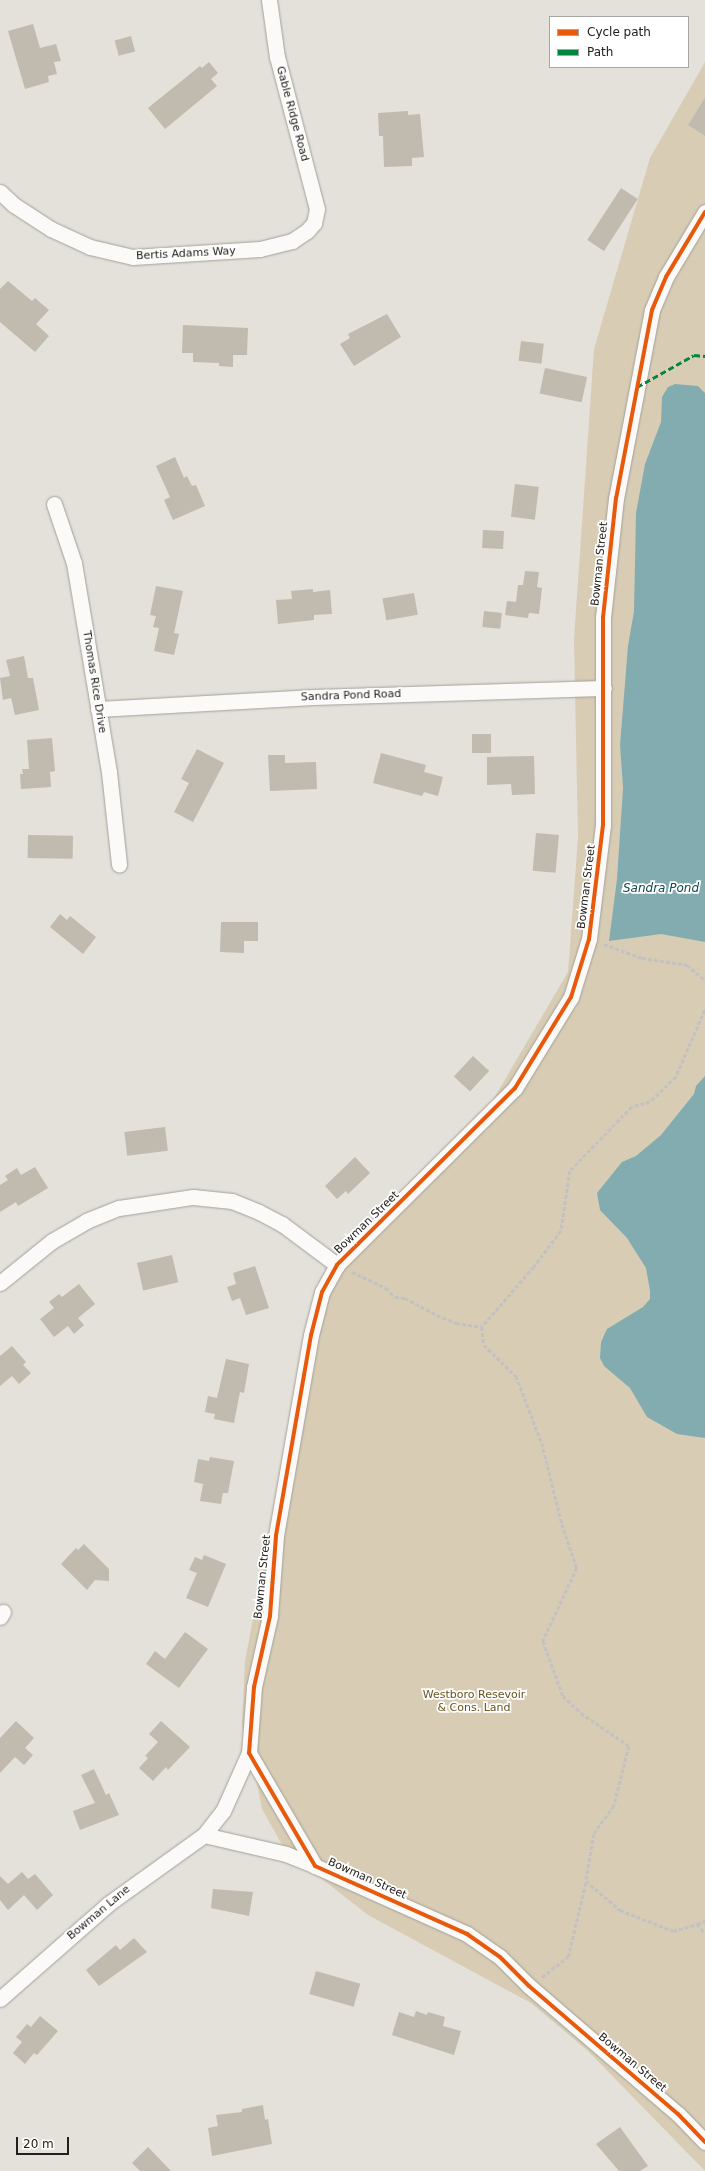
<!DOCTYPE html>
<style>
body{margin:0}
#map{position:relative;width:705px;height:2171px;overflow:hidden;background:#e4e1da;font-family:"DejaVu Sans",sans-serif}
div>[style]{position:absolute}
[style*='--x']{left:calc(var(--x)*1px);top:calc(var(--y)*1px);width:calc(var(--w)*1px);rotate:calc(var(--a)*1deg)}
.green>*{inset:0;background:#d8cdb4}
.water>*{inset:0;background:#82acaf}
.building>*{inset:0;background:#c0baaf;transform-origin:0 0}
.path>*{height:2.5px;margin-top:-1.25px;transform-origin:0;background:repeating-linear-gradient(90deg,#c4c2c0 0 4px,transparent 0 6px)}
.roads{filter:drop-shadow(0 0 1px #a2a09a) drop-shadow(0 0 1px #a2a09a)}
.minor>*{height:15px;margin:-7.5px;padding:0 7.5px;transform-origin:7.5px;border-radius:7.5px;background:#fbfaf9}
.quiet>*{height:3px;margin-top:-1.5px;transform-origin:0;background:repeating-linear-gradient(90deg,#00873e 0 6px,transparent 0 9px)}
.cycleway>*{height:4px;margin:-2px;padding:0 2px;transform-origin:2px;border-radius:2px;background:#e8590c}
span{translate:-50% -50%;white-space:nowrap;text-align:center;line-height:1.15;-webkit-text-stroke:3.5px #fff;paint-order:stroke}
.street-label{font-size:11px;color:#23201b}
.park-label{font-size:11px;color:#69521e}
.water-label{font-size:12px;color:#0e464d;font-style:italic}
.legend{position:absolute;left:549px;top:16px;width:140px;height:52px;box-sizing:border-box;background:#fff;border:1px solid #a7a6a4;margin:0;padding:5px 7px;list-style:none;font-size:12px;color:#23201b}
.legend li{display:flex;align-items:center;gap:8px;height:20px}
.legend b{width:20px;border:1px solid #a7a6a4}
.scale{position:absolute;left:16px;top:2137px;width:53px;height:18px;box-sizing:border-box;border:2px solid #23201b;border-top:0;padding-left:5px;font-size:12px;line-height:14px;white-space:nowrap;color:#23201b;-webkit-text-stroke:3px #fff;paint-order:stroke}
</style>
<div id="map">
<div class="green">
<i style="clip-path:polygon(705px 62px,705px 2171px,587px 2050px,531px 2003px,368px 1915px,285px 1850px,262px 1809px,256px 1778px,246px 1759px,242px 1723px,245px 1661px,295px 1397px,322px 1288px,466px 1146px,568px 972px,578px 838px,574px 639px,594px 349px,650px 158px)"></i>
</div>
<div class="water">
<i style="clip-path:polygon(675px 384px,698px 386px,705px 393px,705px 942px,661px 934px,609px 941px,617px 879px,623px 788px,620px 745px,628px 646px,634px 611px,636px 513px,645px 464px,661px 422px,662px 397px,668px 387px)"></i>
<i style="clip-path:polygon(705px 1076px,705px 1438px,677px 1434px,647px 1417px,630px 1388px,604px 1366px,600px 1358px,601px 1342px,607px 1329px,643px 1307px,650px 1299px,650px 1291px,646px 1268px,627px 1238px,600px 1210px,597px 1193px,622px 1162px,636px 1156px,661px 1135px,694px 1094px,696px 1086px)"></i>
</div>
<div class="building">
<i style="clip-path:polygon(33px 24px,40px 48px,56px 44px,61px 61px,54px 62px,57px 74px,48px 76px,49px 82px,25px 89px,8px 31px)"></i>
<i style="left:131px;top:36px;width:16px;height:17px;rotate:75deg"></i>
<i style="clip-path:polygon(209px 62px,218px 73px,211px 79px,217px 86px,165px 129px,148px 108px,200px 66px,202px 68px)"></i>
<i style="clip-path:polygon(705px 98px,705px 136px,688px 125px)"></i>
<i style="clip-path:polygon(408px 111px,408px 115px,420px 114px,424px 157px,412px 158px,412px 166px,384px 167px,383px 136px,379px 136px,378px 113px)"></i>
<i style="left:621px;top:188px;width:20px;height:62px;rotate:33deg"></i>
<i style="clip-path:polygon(8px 281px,32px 301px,35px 298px,49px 310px,36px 324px,49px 336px,35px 352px,0 322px,0 289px)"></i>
<i style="clip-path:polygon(387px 314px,401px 337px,354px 366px,340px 344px,350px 338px,348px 334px)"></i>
<i style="clip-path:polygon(183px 325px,248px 328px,247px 355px,233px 355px,233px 367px,219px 366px,219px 363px,193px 362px,193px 353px,182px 353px)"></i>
<i style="left:521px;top:341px;width:23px;height:20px;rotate:7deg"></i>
<i style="left:545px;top:368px;width:43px;height:26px;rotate:12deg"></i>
<i style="clip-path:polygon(175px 457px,184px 478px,187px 476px,192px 486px,196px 485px,205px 506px,173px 520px,164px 500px,170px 497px,156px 466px)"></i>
<i style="left:515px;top:484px;width:24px;height:33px;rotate:7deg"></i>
<i style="left:483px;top:530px;width:21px;height:18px;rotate:3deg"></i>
<i style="clip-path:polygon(525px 571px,539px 572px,537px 587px,542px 588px,539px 614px,529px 613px,528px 618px,505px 615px,507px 601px,516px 602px,518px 585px,523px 585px)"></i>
<i style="clip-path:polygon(156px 586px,183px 591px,174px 633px,179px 634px,174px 655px,154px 651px,159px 628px,153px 627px,156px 616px,150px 615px)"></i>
<i style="clip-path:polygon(313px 589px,313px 592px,330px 590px,332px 614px,314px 615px,314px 620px,278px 624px,276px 600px,292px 599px,291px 591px)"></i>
<i style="left:414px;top:593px;width:22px;height:32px;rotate:80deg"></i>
<i style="left:484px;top:611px;width:18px;height:16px;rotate:6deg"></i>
<i style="clip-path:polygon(24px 656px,28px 678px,33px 678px,39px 710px,15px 715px,11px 698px,3px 700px,0 678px,10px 676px,6px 660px)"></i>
<i style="left:472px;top:734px;width:19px;height:19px"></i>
<i style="clip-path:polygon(52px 738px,55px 771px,50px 772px,51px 787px,21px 789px,20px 774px,23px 774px,22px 769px,29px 769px,27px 740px)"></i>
<i style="clip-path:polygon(197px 749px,224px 763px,193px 822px,174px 812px,189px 783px,181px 779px)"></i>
<i style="clip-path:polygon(381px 753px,426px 765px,424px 772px,443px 777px,438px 796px,424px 792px,422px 796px,373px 783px)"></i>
<i style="clip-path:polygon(268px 755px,285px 755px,285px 763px,316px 762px,317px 789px,270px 791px)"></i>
<i style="clip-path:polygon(534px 756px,535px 794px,512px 795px,511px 784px,487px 785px,487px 757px)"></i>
<i style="left:536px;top:833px;width:23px;height:38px;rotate:5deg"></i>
<i style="left:28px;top:835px;width:45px;height:23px;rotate:1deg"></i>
<i style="clip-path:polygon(60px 914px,67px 920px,70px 916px,96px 937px,83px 954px,50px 927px)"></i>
<i style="clip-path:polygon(221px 922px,258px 922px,258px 941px,244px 941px,244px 953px,220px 952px)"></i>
<i style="left:473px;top:1056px;width:22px;height:28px;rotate:43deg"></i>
<i style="left:165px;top:1127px;width:24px;height:41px;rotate:83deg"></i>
<i style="clip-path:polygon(355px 1157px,370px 1173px,348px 1194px,346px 1191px,337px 1199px,325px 1186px)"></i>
<i style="clip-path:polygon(35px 1167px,48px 1188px,18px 1206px,16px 1202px,0 1212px,0 1185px,8px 1180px,5px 1176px,17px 1168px,21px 1175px)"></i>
<i style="left:172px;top:1255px;width:28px;height:36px;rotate:77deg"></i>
<i style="clip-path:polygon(255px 1266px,269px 1308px,246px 1315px,240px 1298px,232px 1301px,227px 1287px,236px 1284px,233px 1273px)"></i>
<i style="clip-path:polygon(79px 1284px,95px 1304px,78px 1318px,84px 1325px,74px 1334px,68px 1326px,54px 1337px,40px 1319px,54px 1308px,49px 1302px,59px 1294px,62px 1297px)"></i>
<i style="clip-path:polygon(12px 1346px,26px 1362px,23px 1365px,31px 1373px,19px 1384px,12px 1376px,0 1386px,0 1356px)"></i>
<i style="clip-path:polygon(226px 1359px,249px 1364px,244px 1393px,240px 1392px,234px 1423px,214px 1419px,215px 1414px,205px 1412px,208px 1396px,217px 1398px)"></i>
<i style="clip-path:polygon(210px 1457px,234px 1461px,228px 1493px,223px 1493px,221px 1504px,200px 1501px,203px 1484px,194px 1482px,198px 1459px,209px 1461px)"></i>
<i style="clip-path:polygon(84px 1544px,109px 1569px,109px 1581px,95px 1580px,87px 1590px,61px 1564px,76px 1548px,78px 1550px)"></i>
<i style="clip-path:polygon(204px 1555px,226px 1564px,208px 1607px,186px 1598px,197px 1573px,189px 1570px,195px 1557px,202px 1560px)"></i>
<i style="clip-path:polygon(185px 1632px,208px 1649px,179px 1688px,146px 1664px,155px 1651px,165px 1659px)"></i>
<i style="clip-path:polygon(16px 1721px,34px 1738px,25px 1748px,33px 1755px,24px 1765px,15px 1757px,0 1773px,0 1738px)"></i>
<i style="clip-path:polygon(161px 1721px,190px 1747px,168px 1770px,166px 1767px,153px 1781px,139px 1768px,148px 1758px,145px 1756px,158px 1742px,149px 1734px)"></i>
<i style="clip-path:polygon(94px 1769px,106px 1795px,109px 1793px,119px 1815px,80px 1830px,73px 1811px,95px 1803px,81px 1775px)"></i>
<i style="clip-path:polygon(22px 1872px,28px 1879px,35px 1874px,53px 1895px,37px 1910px,24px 1895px,8px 1910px,0 1900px,0 1876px,8px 1884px)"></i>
<i style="clip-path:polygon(213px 1889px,253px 1892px,249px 1916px,211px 1908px)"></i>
<i style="clip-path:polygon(134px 1938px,147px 1952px,99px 1986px,86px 1970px,116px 1945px,120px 1950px)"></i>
<i style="left:316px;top:1971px;width:46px;height:24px;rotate:16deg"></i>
<i style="clip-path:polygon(416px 2011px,427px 2015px,428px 2012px,445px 2017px,443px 2026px,461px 2031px,454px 2055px,392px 2035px,399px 2012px,414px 2017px)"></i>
<i style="clip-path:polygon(40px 2016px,58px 2031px,37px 2055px,34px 2053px,25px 2064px,13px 2053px,22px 2042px,16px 2037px,27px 2024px,31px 2027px)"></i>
<i style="clip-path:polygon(263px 2105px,265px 2120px,268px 2119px,272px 2144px,212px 2156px,208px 2128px,218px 2126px,216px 2115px,242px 2112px,242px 2109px)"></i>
<i style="clip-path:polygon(620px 2127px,648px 2166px,640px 2171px,619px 2171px,596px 2144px)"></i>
<i style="clip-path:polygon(148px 2147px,171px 2171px,140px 2171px,132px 2163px)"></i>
</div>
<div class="path">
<i style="--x:604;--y:944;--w:40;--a:20.2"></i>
<i style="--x:642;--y:958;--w:46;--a:8.8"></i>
<i style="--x:687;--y:965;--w:23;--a:40"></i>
<i style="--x:705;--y:1010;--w:73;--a:113.4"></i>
<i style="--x:676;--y:1077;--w:36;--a:136"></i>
<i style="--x:650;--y:1102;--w:19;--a:164"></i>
<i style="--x:632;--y:1107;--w:89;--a:134.1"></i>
<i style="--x:570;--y:1171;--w:61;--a:98.5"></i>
<i style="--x:561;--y:1231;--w:45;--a:126.9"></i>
<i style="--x:534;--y:1267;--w:79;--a:130.9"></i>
<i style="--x:482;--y:1327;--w:18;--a:84"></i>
<i style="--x:484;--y:1345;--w:45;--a:44.1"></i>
<i style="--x:516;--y:1376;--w:72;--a:68.8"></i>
<i style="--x:542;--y:1443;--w:83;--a:76.1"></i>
<i style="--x:562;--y:1524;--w:46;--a:71.2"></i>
<i style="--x:577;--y:1568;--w:81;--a:115"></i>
<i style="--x:543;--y:1641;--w:59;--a:70"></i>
<i style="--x:563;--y:1696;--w:25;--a:43"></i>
<i style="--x:581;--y:1713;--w:58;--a:34.5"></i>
<i style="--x:629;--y:1746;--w:62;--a:104"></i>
<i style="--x:614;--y:1806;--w:34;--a:126"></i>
<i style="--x:594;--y:1834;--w:48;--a:99.7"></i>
<i style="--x:586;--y:1881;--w:45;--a:40.5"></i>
<i style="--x:620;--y:1910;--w:57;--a:21.6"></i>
<i style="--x:673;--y:1931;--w:25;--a:-16"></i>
<i style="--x:697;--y:1924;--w:12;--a:48"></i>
<i style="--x:352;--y:1272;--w:38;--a:25"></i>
<i style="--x:386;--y:1288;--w:13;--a:45"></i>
<i style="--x:395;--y:1297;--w:10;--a:6"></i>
<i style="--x:405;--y:1298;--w:36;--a:28"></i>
<i style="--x:437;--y:1315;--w:21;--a:23"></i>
<i style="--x:456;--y:1323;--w:26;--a:9"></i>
<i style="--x:697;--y:1924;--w:9;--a:-21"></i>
<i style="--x:542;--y:1977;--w:33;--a:-38"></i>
<i style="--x:568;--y:1957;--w:78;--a:-76.7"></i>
</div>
<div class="roads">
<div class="minor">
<i style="--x:0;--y:192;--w:19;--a:43"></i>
<i style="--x:14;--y:205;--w:44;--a:33"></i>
<i style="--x:51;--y:229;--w:43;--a:24.8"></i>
<i style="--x:90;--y:247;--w:44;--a:13.1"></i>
<i style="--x:133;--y:257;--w:127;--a:-3.6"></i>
<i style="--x:260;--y:249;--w:33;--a:-14"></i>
<i style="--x:292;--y:241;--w:18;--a:-34"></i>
<i style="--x:307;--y:231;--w:11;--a:-49"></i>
<i style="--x:314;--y:223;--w:14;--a:-78"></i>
<i style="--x:317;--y:209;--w:157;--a:-104.7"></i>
<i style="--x:277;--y:57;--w:58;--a:-98"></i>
<i style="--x:705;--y:212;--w:76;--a:121"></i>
<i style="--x:666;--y:277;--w:36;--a:113"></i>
<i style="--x:652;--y:310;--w:191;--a:100.8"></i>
<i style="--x:616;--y:498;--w:120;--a:96.2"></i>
<i style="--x:603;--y:617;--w:208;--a:90"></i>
<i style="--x:603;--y:825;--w:115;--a:97"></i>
<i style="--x:589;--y:939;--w:61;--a:107.2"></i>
<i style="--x:571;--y:997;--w:107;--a:121.6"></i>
<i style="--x:515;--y:1088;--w:251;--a:135.2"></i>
<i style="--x:337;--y:1265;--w:31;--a:119"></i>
<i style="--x:322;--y:1292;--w:44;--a:104.3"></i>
<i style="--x:311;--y:1335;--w:204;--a:99.9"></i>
<i style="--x:276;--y:1536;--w:80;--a:94.3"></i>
<i style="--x:270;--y:1616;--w:73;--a:102.7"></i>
<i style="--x:254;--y:1687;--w:66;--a:94.3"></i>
<i style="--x:249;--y:1753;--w:131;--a:59.7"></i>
<i style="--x:315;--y:1866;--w:167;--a:24.1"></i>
<i style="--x:467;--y:1934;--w:40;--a:34.9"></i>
<i style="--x:500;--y:1957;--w:41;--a:45"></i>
<i style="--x:529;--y:1986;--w:196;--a:40.7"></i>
<i style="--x:678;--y:2114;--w:39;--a:46"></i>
<i style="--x:54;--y:504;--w:62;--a:71.3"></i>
<i style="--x:74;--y:563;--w:212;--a:80.5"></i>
<i style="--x:109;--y:772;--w:93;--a:83.8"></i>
<i style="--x:98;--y:709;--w:216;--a:-3.2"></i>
<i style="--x:314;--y:697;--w:290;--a:-1.8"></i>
<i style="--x:0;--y:1283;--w:67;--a:-38.9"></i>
<i style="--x:52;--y:1241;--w:39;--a:-30"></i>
<i style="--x:86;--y:1221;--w:35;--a:-22"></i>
<i style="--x:119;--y:1208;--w:75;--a:-8.5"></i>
<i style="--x:193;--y:1197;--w:39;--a:6"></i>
<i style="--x:232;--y:1201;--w:29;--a:22"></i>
<i style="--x:259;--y:1212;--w:26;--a:28"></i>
<i style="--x:282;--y:1224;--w:69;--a:36.7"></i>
<i style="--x:0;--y:1617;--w:6;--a:-59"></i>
<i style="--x:204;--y:1835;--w:31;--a:-52"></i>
<i style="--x:223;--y:1811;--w:64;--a:-65.9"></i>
<i style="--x:0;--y:1999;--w:144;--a:-41.3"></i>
<i style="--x:108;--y:1904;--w:118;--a:-35.7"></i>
<i style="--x:204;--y:1835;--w:84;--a:13"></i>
<i style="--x:286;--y:1854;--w:31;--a:22"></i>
</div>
</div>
<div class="quiet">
<i style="--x:637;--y:387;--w:65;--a:-29.3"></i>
<i style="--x:694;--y:355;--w:11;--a:5"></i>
</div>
<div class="cycleway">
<i style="--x:705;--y:212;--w:76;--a:121"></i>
<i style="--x:666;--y:277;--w:36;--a:113"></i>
<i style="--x:652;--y:310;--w:191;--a:100.8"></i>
<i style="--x:616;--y:498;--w:120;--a:96.2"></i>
<i style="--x:603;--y:617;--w:208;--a:90"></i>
<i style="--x:603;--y:825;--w:115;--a:97"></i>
<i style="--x:589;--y:939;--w:61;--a:107.2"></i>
<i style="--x:571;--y:997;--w:107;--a:121.6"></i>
<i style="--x:515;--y:1088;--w:251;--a:135.2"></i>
<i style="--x:337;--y:1265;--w:31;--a:119"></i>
<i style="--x:322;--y:1292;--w:44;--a:104.3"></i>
<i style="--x:311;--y:1335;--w:204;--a:99.9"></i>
<i style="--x:276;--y:1536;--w:80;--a:94.3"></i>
<i style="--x:270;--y:1616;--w:73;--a:102.7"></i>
<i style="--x:254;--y:1687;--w:66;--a:94.3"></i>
<i style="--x:249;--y:1753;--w:131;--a:59.7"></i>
<i style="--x:315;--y:1866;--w:167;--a:24.1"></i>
<i style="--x:467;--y:1934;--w:40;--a:34.9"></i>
<i style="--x:500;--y:1957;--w:41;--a:45"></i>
<i style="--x:529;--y:1986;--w:196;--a:40.7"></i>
<i style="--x:678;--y:2114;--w:39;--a:46"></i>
</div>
<div class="street-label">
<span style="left:292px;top:114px;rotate:75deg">Gable Ridge Road</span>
<span style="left:186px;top:254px;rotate:-3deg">Bertis Adams Way</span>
<span style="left:600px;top:564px;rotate:-84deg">Bowman Street</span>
<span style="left:94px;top:682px;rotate:81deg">Thomas Rice Drive</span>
<span style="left:351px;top:696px;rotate:-2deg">Sandra Pond Road</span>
<span style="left:587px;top:887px;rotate:-83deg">Bowman Street</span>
<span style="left:367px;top:1223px;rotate:-44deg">Bowman Street</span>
<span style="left:263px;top:1577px;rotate:-84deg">Bowman Street</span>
<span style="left:367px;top:1879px;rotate:24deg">Bowman Street</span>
<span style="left:99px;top:1913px;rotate:-40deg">Bowman Lane</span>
<span style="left:632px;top:2063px;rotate:40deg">Bowman Street</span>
</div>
<div class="park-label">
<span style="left:474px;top:1702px">Westboro Resevoir<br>&amp; Cons. Land</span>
</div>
<div class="water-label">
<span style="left:661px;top:889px">Sandra Pond</span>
</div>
<ul class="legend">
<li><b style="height:5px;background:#e8590c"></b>Cycle path</li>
<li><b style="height:5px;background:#00873e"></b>Path</li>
</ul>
<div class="scale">20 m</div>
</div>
